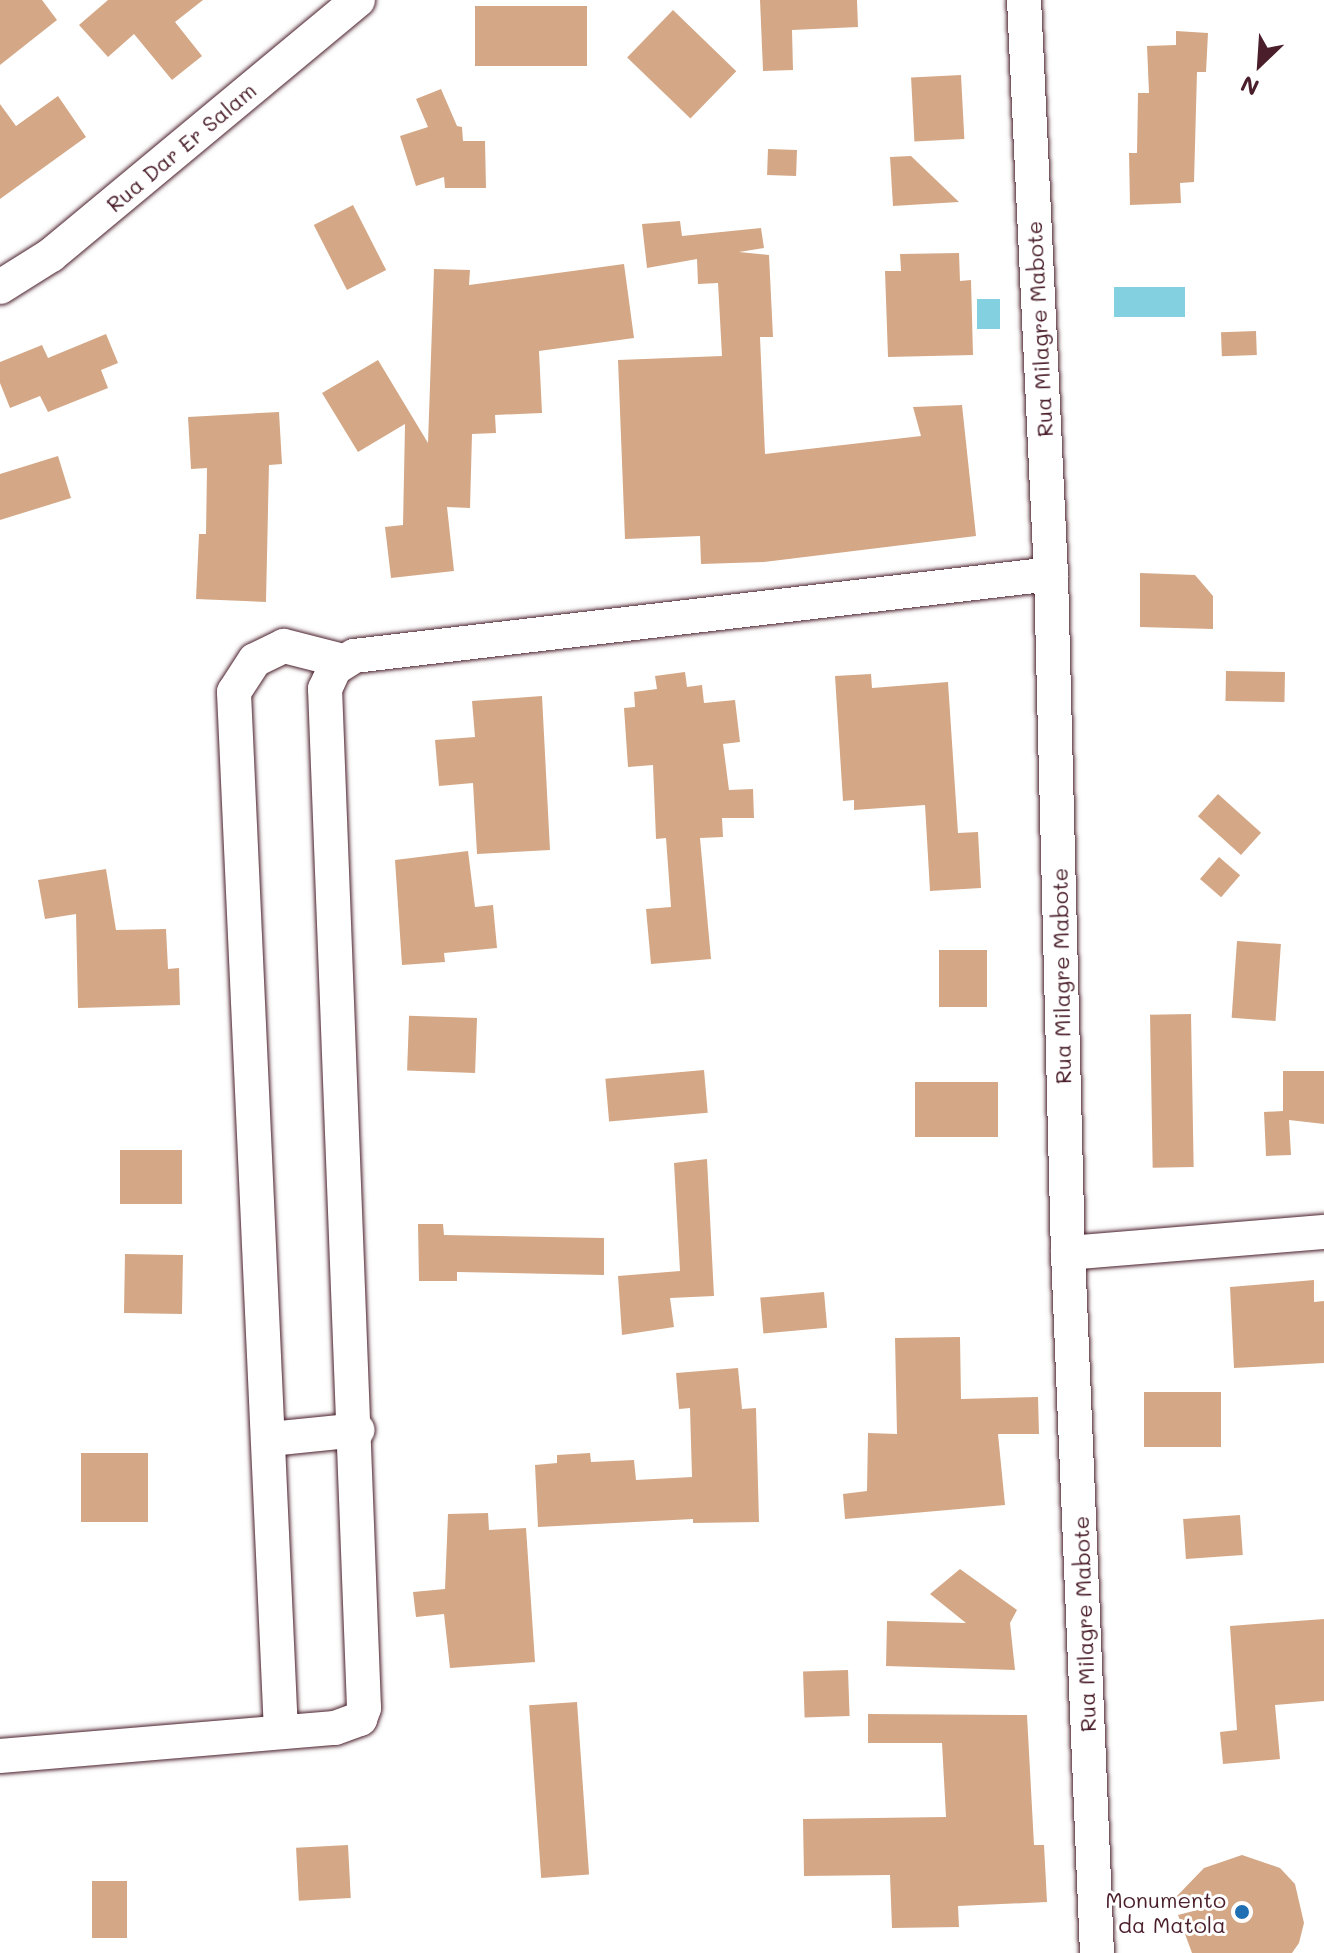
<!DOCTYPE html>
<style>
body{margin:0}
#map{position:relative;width:1324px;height:1953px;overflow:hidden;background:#fff;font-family:Mali,sans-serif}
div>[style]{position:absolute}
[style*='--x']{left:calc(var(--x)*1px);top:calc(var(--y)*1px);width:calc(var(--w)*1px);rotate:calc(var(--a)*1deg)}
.water>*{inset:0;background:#83d0e1;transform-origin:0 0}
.building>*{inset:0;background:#d4a886;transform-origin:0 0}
.roads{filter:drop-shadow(0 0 2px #4a1f2b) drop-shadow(0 0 2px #4a1f2b)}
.minor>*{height:34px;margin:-17px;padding:0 17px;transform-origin:17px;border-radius:17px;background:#fff}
.dots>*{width:22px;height:22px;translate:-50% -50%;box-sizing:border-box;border:4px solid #fff;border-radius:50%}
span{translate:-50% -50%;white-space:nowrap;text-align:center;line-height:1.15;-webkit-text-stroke:6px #fff;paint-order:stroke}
.street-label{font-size:22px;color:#4a1f2b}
.poi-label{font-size:22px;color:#4a1f2b}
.right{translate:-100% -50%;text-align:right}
.north{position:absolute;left:1220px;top:24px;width:80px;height:80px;-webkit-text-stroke:6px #fff;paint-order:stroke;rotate:205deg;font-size:22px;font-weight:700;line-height:32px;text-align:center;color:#4a1f2b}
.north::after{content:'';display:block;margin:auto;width:28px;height:36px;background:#4a1f2b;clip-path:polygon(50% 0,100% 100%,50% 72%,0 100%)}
</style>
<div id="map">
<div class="water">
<i style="left:1114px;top:287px;width:71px;height:30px"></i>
<i style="left:977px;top:299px;width:23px;height:30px"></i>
</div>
<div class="building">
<i style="clip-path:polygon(0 0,42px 0,57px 20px,0 65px)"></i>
<i style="clip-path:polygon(108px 0,203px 0,175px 22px,202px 56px,172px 80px,134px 34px,108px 57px,79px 25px)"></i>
<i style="clip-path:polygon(760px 0,857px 0,858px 27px,792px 30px,793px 70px,763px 71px)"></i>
<i style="left:587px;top:6px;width:60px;height:112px;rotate:90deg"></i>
<i style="left:673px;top:10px;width:88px;height:66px;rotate:44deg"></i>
<i style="clip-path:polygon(1176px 31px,1208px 33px,1206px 72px,1197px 72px,1194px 182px,1180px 183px,1181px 203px,1130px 205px,1129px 153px,1137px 153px,1138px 93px,1149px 93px,1147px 46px,1176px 45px)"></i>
<i style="left:961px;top:75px;width:64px;height:50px;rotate:87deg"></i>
<i style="clip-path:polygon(441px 89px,457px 126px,462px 127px,463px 141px,485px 141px,486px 188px,445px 188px,444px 177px,416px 186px,400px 136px,428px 127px,416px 99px)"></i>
<i style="clip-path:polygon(58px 96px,86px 137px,0 199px,0 104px,16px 126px)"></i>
<i style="left:768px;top:149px;width:29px;height:26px;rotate:2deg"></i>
<i style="clip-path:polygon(911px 156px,959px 202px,893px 206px,890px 157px)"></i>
<i style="left:353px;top:205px;width:73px;height:44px;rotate:63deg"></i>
<i style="clip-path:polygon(680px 221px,682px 236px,761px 228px,764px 248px,739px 252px,769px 255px,773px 337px,760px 337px,765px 454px,921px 436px,913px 407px,962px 405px,976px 536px,764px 562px,701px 564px,700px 536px,625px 539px,618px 360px,722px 356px,718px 283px,698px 284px,697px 259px,647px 268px,642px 224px)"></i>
<i style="clip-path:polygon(959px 253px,960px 281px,971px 280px,973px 355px,888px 357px,885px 271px,901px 271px,900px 254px)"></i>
<i style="clip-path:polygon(624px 264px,634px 338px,539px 351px,542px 413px,495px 415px,496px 433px,472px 434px,470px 508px,447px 507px,454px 571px,391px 578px,385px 527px,403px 525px,405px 424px,358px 452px,322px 393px,378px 360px,428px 443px,434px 269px,470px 270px,469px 285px)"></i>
<i style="left:1256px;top:331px;width:24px;height:35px;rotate:88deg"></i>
<i style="clip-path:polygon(106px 334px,118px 363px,101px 370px,108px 388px,48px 412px,40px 396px,10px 408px,0 383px,0 362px,42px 345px,48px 358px)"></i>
<i style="clip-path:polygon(279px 412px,282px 464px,269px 465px,266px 602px,196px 599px,199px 534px,206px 534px,207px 468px,191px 469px,188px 417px)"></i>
<i style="clip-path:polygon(58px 456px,71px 498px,0 520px,0 474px)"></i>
<i style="clip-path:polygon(1140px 573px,1195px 575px,1213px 596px,1213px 629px,1140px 627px)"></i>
<i style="left:1226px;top:671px;width:59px;height:30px;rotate:1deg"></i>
<i style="clip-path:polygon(685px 672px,687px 687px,702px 685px,704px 703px,735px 700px,740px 742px,723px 744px,729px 790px,753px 789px,754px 818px,722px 818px,723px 837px,700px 838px,711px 959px,651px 964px,646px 909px,671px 907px,666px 838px,656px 839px,653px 765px,628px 767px,624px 708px,635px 707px,634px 692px,657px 689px,655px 676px)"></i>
<i style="clip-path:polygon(871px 674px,872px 688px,948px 682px,958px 833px,978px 832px,981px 888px,930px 891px,925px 805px,854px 810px,854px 800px,843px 801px,835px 676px)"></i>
<i style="clip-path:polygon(542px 696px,550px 850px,477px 854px,473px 783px,439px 786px,435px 740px,475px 737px,472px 701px)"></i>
<i style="left:1218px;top:794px;width:58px;height:30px;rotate:42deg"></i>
<i style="clip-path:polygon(468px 851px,475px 907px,493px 905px,497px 948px,444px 953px,445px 962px,402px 965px,395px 860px)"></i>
<i style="left:1219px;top:857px;width:28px;height:29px;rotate:41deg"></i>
<i style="clip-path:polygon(106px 869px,116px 930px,166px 929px,168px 969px,179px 968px,180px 1005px,78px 1008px,76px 914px,45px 919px,38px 880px)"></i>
<i style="left:1237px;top:941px;width:44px;height:77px;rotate:4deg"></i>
<i style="left:939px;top:950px;width:48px;height:57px"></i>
<i style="left:1191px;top:1014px;width:153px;height:41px;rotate:89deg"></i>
<i style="left:477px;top:1018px;width:55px;height:68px;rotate:92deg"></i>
<i style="left:704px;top:1070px;width:43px;height:99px;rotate:85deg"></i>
<i style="clip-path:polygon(1283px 1071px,1324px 1071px,1324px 1124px,1289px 1120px,1291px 1155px,1266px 1156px,1264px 1112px,1283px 1111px)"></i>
<i style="left:915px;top:1082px;width:83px;height:55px"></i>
<i style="left:182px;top:1150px;width:54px;height:62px;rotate:90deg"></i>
<i style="clip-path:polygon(707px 1159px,714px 1296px,670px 1298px,674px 1327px,622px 1335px,618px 1276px,680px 1271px,674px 1163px)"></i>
<i style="clip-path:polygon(418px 1224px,443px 1224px,444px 1235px,604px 1238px,604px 1275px,457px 1272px,457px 1281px,419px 1281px)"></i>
<i style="left:125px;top:1254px;width:58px;height:59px;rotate:1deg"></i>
<i style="clip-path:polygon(1314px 1280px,1314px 1302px,1324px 1301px,1324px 1363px,1234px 1368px,1230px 1287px)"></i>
<i style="left:824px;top:1292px;width:36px;height:64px;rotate:85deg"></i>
<i style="clip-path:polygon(960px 1337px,961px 1399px,1038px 1397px,1039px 1434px,998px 1434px,1005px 1505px,845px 1519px,843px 1494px,867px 1491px,868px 1433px,897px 1434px,895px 1338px)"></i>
<i style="clip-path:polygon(738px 1368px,742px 1409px,756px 1408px,759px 1522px,693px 1523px,693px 1519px,538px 1527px,535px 1465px,557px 1463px,557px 1455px,590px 1453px,591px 1462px,634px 1460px,636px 1480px,692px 1477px,690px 1408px,679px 1409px,676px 1373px)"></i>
<i style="left:1144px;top:1392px;width:77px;height:55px"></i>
<i style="left:81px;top:1453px;width:67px;height:69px"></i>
<i style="clip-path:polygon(488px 1513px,489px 1530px,526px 1528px,535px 1662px,450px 1668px,444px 1614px,416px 1617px,413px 1592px,445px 1589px,448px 1514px)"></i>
<i style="left:1240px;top:1515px;width:40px;height:57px;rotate:86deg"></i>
<i style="clip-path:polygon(960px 1569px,1017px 1610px,1010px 1623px,1015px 1670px,886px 1666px,887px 1621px,966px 1623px,930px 1594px)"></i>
<i style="clip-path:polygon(1324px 1619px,1324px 1701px,1275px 1705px,1280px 1759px,1223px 1764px,1220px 1732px,1237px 1730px,1230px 1626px)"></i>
<i style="left:848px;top:1670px;width:46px;height:45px;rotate:88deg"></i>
<i style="left:577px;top:1702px;width:173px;height:48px;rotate:86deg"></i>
<i style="clip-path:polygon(868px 1714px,1027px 1715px,1034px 1845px,1044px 1845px,1047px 1902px,958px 1906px,959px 1927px,892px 1928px,890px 1875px,804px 1876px,803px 1819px,946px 1817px,942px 1743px,868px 1743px)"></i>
<i style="left:348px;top:1845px;width:53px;height:52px;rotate:87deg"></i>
<i style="clip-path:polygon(1242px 1855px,1280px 1868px,1295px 1884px,1304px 1923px,1299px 1943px,1292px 1953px,1192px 1953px,1178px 1915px,1205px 1908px,1203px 1896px,1176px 1897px,1204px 1868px)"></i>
<i style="left:92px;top:1881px;width:35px;height:57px"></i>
</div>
<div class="roads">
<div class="minor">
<i style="--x:1024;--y:0;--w:575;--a:87.31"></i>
<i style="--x:1051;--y:574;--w:679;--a:88.57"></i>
<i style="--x:1068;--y:1253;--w:701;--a:87.63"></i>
<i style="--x:0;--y:287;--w:60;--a:-32.1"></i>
<i style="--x:51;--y:255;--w:399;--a:-39.7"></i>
<i style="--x:1068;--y:1253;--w:257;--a:-4.7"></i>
<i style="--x:270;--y:1439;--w:88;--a:-5.8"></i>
<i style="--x:281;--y:1732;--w:1041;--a:-92.59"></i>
<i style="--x:234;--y:692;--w:38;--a:-57"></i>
<i style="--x:255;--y:660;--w:32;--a:-26"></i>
<i style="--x:284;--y:646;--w:61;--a:14.3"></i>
<i style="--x:0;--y:1756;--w:336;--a:-4.8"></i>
<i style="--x:335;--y:1728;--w:27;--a:-20"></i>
<i style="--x:360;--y:1719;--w:12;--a:-70"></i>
<i style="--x:364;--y:1708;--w:1020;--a:-92.19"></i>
<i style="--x:325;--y:689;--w:23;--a:-65"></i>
<i style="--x:335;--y:668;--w:22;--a:-32"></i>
<i style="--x:354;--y:656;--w:702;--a:-6.71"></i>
</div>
</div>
<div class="dots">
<i style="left:1242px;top:1912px;background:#1f6fb2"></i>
</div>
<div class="street-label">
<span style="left:181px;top:147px;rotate:-40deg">Rua Dar Er Salam</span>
<span style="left:1039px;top:329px;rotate:-93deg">Rua Milagre Mabote</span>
<span style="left:1061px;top:976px;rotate:-91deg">Rua Milagre Mabote</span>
<span style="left:1084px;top:1624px;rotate:-92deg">Rua Milagre Mabote</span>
</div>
<div class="poi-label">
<span class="right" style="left:1226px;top:1912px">Monumento<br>da Matola</span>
</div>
<div class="north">N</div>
</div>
